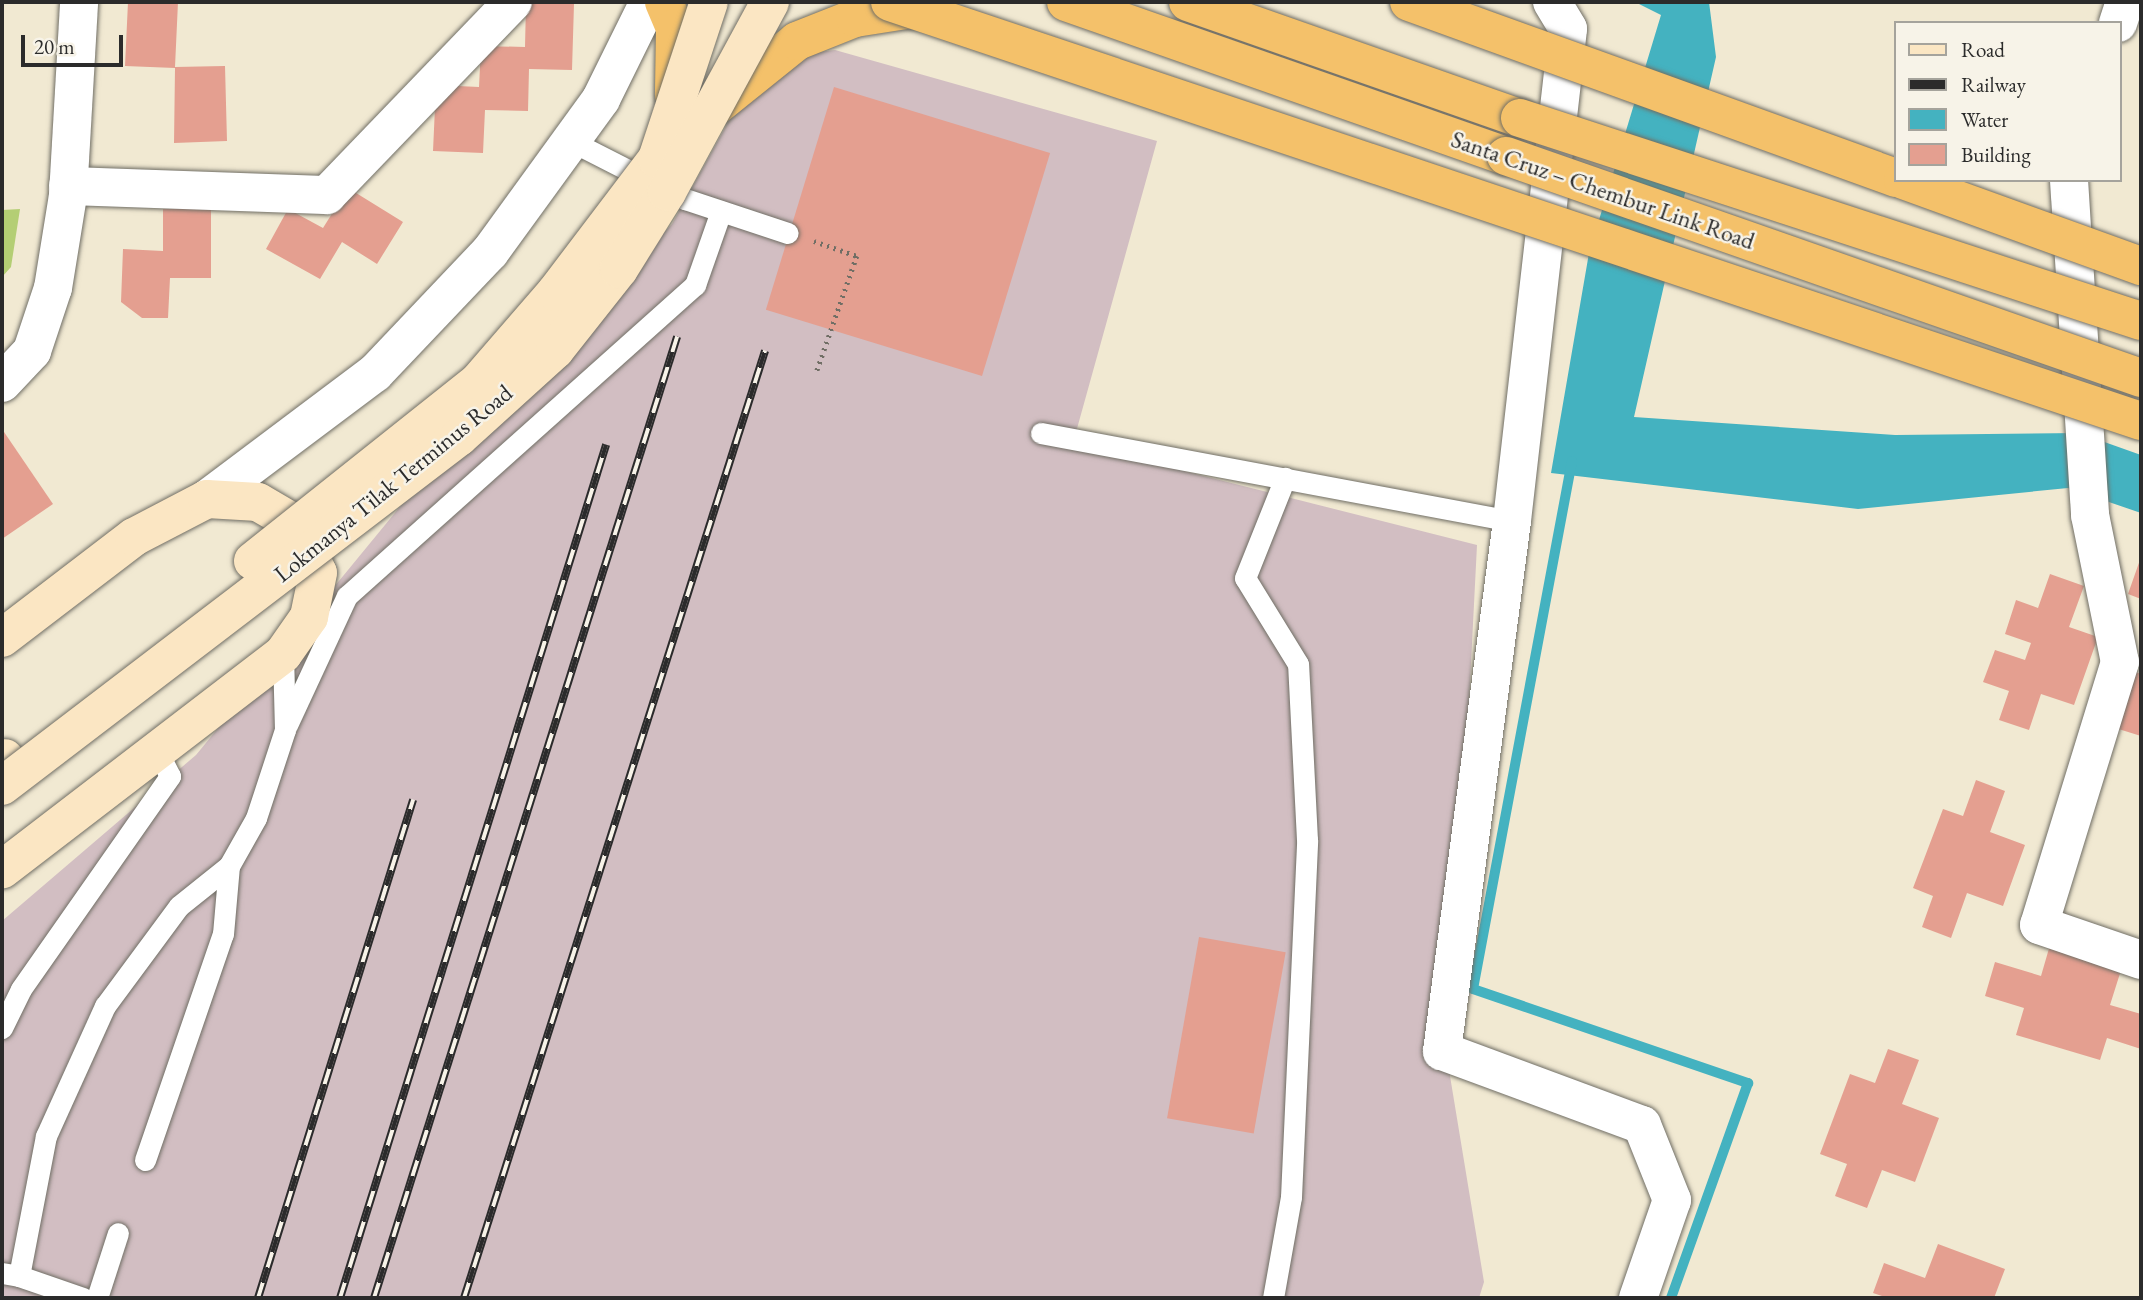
<!DOCTYPE html>
<meta charset="utf-8">
<style>
body{margin:0}
#map{position:relative;width:2143px;height:1300px;overflow:hidden;background:#f1e9d2;font-family:"EB Garamond",serif}
div>[style]{position:absolute}
[style*='--x']{left:calc(var(--x)*1px);top:calc(var(--y)*1px);width:calc(var(--w)*1px);rotate:calc(var(--a)*1deg)}
.industrial>*{inset:0;background:#d2bec2}
.green>*{inset:0;background:#b4ce74}
.water>*{inset:0;background:#44b2c0}
.stream>*{height:10px;margin:-5px;padding:0 5px;transform-origin:5px;border-radius:5px;background:#44b2c0}
.building>*{inset:0;background:#e49f90;transform-origin:0 0}
.path>*{height:4.5px;margin-top:-2.25px;transform-origin:0;background:repeating-linear-gradient(90deg,#706e65 0 2px,transparent 0 7px)}
.roads{filter:drop-shadow(0 0 2px #706e65) drop-shadow(0 0 2px #706e65)}
.lane>*{height:21px;margin:-10.5px;padding:0 10.5px;transform-origin:10.5px;border-radius:10.5px;background:#fff}
.street>*{height:38px;margin:-19px;padding:0 19px;transform-origin:19px;border-radius:19px;background:#fff}
.secondary>*{height:38px;margin:-19px;padding:0 19px;transform-origin:19px;border-radius:19px;background:#fbe6c3}
.highway>*{height:38px;margin:-19px;padding:0 19px;transform-origin:19px;border-radius:19px;background:#f4c16a}
.rail>*{height:8px;margin-top:-4px;transform-origin:0;background:repeating-linear-gradient(90deg,#f7f3e8 0 16px,#2b2b2b 0 32px);box-sizing:border-box;border-block:2px solid #2b2b2b}
.bridges{filter:drop-shadow(0 0 2px #706e65) drop-shadow(0 0 2px #706e65)}
.secondary-bridge>*{height:38px;margin:-19px;padding:0 19px;transform-origin:19px;border-radius:19px;background:#fbe6c3}
.highway-bridge>*{height:38px;margin:-19px;padding:0 19px;transform-origin:19px;border-radius:19px;background:#f4c16a}
span{translate:-50% -50%;white-space:nowrap;text-align:center;line-height:1.15;-webkit-text-stroke:5px #f7f3e8;paint-order:stroke}
.street-label{font-size:24px;color:#2b2b2b}
.frame{position:absolute;inset:0;border:4px solid #2b2b2b;pointer-events:none}
.legend{position:absolute;left:1894px;top:21px;width:228px;height:161px;box-sizing:border-box;background:#f7f3e8;border:2px solid #a5a39c;margin:0;padding:9px 12px;list-style:none;font-size:21px;color:#2b2b2b}
.legend li{display:flex;align-items:center;gap:14px;height:35px}
.legend b{width:35px;border:2px solid #a5a39c}
.scale{position:absolute;left:21px;top:35px;width:102px;height:32px;box-sizing:border-box;border:4px solid #2b2b2b;border-top:0;padding-left:9px;font-size:21px;line-height:24px;white-space:nowrap;color:#2b2b2b;-webkit-text-stroke:5px #f7f3e8;paint-order:stroke}
</style>
<div id="map">
<div class="industrial">
<i style="clip-path:polygon(835px 50px,1157px 141px,1073px 443px,1477px 545px,1450px 1076px,1484px 1282px,1479px 1298px,2px 1298px,2px 921px,196px 755px,403px 503px,672px 224px,763px 59px)"></i>
</div>
<div class="green">
<i style="clip-path:polygon(20px 209px,11px 267px,2px 277px,2px 210px)"></i>
</div>
<div class="water">
<i style="clip-path:polygon(1635px 2px,1709px 2px,1716px 57px,1634px 417px,1895px 435px,2079px 433px,2141px 455px,2141px 513px,2068px 488px,1858px 509px,1551px 473px,1589px 253px,1661px 15px)"></i>
</div>
<div class="stream">
<i style="--x:1572;--y:461;--w:537;--a:100.62"></i>
<i style="--x:1473;--y:989;--w:291;--a:18.9"></i>
<i style="--x:1748;--y:1083;--w:228;--a:109.7"></i>
</div>
<div class="building">
<i style="clip-path:polygon(128px 2px,178px 2px,175px 67px,225px 66px,227px 141px,174px 143px,175px 68px,125px 66px)"></i>
<i style="clip-path:polygon(526px 3px,574px 4px,572px 70px,529px 69px,528px 111px,485px 110px,483px 153px,433px 151px,436px 85px,479px 87px,481px 46px,525px 47px)"></i>
<i style="left:834px;top:87px;width:226px;height:233px;rotate:17deg"></i>
<i style="clip-path:polygon(348px 188px,403px 222px,377px 264px,342px 242px,320px 279px,266px 249px,288px 209px,323px 228px)"></i>
<i style="clip-path:polygon(211px 208px,211px 278px,170px 278px,168px 318px,142px 318px,121px 302px,123px 249px,163px 251px,163px 209px)"></i>
<i style="clip-path:polygon(2px 429px,53px 504px,2px 539px)"></i>
<i style="clip-path:polygon(2141px 557px,2141px 599px,2128px 594px)"></i>
<i style="clip-path:polygon(2050px 574px,2084px 586px,2069px 627px,2098px 637px,2074px 705px,2041px 694px,2029px 730px,1999px 720px,2009px 691px,1983px 682px,1995px 650px,2025px 660px,2031px 643px,2005px 634px,2016px 600px,2038px 608px)"></i>
<i style="clip-path:polygon(2130px 670px,2141px 674px,2141px 736px,2112px 727px)"></i>
<i style="clip-path:polygon(1976px 780px,2005px 791px,1990px 832px,2025px 845px,2003px 906px,1967px 893px,1951px 938px,1922px 927px,1933px 896px,1913px 888px,1943px 809px,1963px 816px)"></i>
<i style="left:1199px;top:937px;width:88px;height:184px;rotate:10deg"></i>
<i style="clip-path:polygon(2050px 945px,2122px 967px,2110px 1005px,2141px 1014px,2141px 1049px,2107px 1038px,2100px 1060px,2016px 1035px,2024px 1008px,1985px 996px,1995px 962px,2041px 976px)"></i>
<i style="clip-path:polygon(1888px 1049px,1919px 1060px,1902px 1104px,1939px 1118px,1915px 1182px,1882px 1170px,1867px 1208px,1835px 1196px,1847px 1164px,1820px 1154px,1850px 1074px,1875px 1083px)"></i>
<i style="clip-path:polygon(1938px 1244px,2005px 1269px,1994px 1298px,1888px 1298px,1873px 1293px,1884px 1263px,1925px 1278px)"></i>
</div>
<div class="path">
<i style="--x:814;--y:241;--w:46;--a:19.2"></i>
<i style="--x:857;--y:256;--w:125;--a:109.2"></i>
</div>
<div class="roads">
<div class="lane">
<i style="--x:571;--y:141;--w:128;--a:27"></i>
<i style="--x:685;--y:199;--w:108;--a:18.3"></i>
<i style="--x:1041;--y:433;--w:479;--a:10.6"></i>
<i style="--x:287;--y:725;--w:142;--a:-65.1"></i>
<i style="--x:347;--y:596;--w:467;--a:-41.8"></i>
<i style="--x:695;--y:285;--w:78;--a:-70.6"></i>
<i style="--x:2;--y:1028;--w:43;--a:-64"></i>
<i style="--x:21;--y:989;--w:260;--a:-55"></i>
<i style="--x:170;--y:776;--w:27;--a:-117"></i>
<i style="--x:145;--y:1160;--w:239;--a:-71"></i>
<i style="--x:223;--y:934;--w:68;--a:-85"></i>
<i style="--x:2;--y:1273;--w:17;--a:10"></i>
<i style="--x:19;--y:1276;--w:143;--a:-79.1"></i>
<i style="--x:46;--y:1136;--w:143;--a:-65.6"></i>
<i style="--x:105;--y:1006;--w:124;--a:-53.5"></i>
<i style="--x:179;--y:906;--w:64;--a:-38.7"></i>
<i style="--x:229;--y:866;--w:55;--a:-60.6"></i>
<i style="--x:256;--y:818;--w:93;--a:-71.8"></i>
<i style="--x:285;--y:730;--w:76;--a:-91.5"></i>
<i style="--x:19;--y:1276;--w:68;--a:19"></i>
<i style="--x:97;--y:1298;--w:68;--a:-72.1"></i>
<i style="--x:1273;--y:1298;--w:103;--a:-79.9"></i>
<i style="--x:1291;--y:1197;--w:357;--a:-87.4"></i>
<i style="--x:1307;--y:840;--w:176;--a:-92.9"></i>
<i style="--x:1298;--y:664;--w:101;--a:-121.6"></i>
<i style="--x:1245;--y:578;--w:108;--a:-68.2"></i>
</div>
<div class="street">
<i style="--x:1552;--y:2;--w:31;--a:59"></i>
<i style="--x:1568;--y:29;--w:495;--a:96.5"></i>
<i style="--x:1512;--y:521;--w:535;--a:97.52"></i>
<i style="--x:1442;--y:1051;--w:213;--a:20.3"></i>
<i style="--x:1642;--y:1125;--w:81;--a:68.2"></i>
<i style="--x:1672;--y:1200;--w:104;--a:109.1"></i>
<i style="--x:2118;--y:23;--w:22;--a:-72"></i>
<i style="--x:2069;--y:180;--w:336;--a:86.4"></i>
<i style="--x:2090;--y:515;--w:150;--a:78.5"></i>
<i style="--x:2120;--y:662;--w:275;--a:107.1"></i>
<i style="--x:2039;--y:925;--w:108;--a:18.9"></i>
<i style="--x:68;--y:186;--w:259;--a:2"></i>
<i style="--x:327;--y:195;--w:268;--a:-46.1"></i>
<i style="--x:2;--y:383;--w:44;--a:-46.8"></i>
<i style="--x:32;--y:351;--w:66;--a:-71.6"></i>
<i style="--x:53;--y:288;--w:94;--a:-80.8"></i>
<i style="--x:68;--y:195;--w:193;--a:-86.7"></i>
<i style="--x:207;--y:499;--w:210;--a:-36.9"></i>
<i style="--x:375;--y:373;--w:167;--a:-46.5"></i>
<i style="--x:490;--y:252;--w:189;--a:-54"></i>
<i style="--x:601;--y:99;--w:108;--a:-63.7"></i>
</div>
<div class="secondary">
<i style="--x:2;--y:638;--w:166;--a:-37.4"></i>
<i style="--x:134;--y:537;--w:82;--a:-27.5"></i>
<i style="--x:207;--y:499;--w:51;--a:3.4"></i>
<i style="--x:258;--y:502;--w:42;--a:30.3"></i>
<i style="--x:294;--y:523;--w:55;--a:64.4"></i>
<i style="--x:318;--y:573;--w:45;--a:101.6"></i>
<i style="--x:309;--y:617;--w:45;--a:125.1"></i>
<i style="--x:283;--y:654;--w:354;--a:142.5"></i>
<i style="--x:2;--y:761;--w:4;--a:-45"></i>
</div>
<div class="highway">
<i style="--x:664;--y:2;--w:28;--a:67"></i>
<i style="--x:675;--y:28;--w:67;--a:90.9"></i>
<i style="--x:1066;--y:2;--w:466;--a:19.3"></i>
<i style="--x:1188;--y:2;--w:352;--a:19.3"></i>
<i style="--x:715;--y:107;--w:105;--a:-38.8"></i>
<i style="--x:797;--y:41;--w:62;--a:-21.6"></i>
<i style="--x:855;--y:18;--w:58;--a:-9"></i>
</div>
</div>
<div class="rail">
<i style="--x:258;--y:1298;--w:522;--a:-72.71"></i>
<i style="--x:340;--y:1298;--w:894;--a:-72.68"></i>
<i style="--x:374;--y:1298;--w:1008;--a:-72.5"></i>
<i style="--x:464;--y:1298;--w:994;--a:-72.37"></i>
</div>
<div class="bridges">
<div class="secondary-bridge">
<i style="--x:253;--y:561;--w:289;--a:-38.5"></i>
<i style="--x:479;--y:381;--w:118;--a:-49.1"></i>
<i style="--x:556;--y:292;--w:167;--a:-52.8"></i>
<i style="--x:657;--y:159;--w:165;--a:-71.7"></i>
<i style="--x:2;--y:786;--w:575;--a:-37.37"></i>
<i style="--x:459;--y:437;--w:130;--a:-42.2"></i>
<i style="--x:555;--y:350;--w:103;--a:-51.7"></i>
<i style="--x:619;--y:269;--w:91;--a:-58.1"></i>
<i style="--x:667;--y:192;--w:216;--a:-61.5"></i>
</div>
<div class="highway-bridge">
<i style="--x:890;--y:2;--w:1319;--a:18.52"></i>
<i style="--x:1409;--y:2;--w:518;--a:19.87"></i>
<i style="--x:1520;--y:118;--w:653;--a:18.1"></i>
<i style="--x:1506;--y:156;--w:673;--a:19.27"></i>
<i style="--x:1903;--y:180;--w:253;--a:19.9"></i>
</div>
</div>
<div class="street-label">
<span style="left:1603px;top:190px;rotate:19deg">Santa Cruz – Chembur Link Road</span>
<span style="left:393px;top:483px;rotate:-39deg">Lokmanya Tilak Terminus Road</span>
</div>
<div class="frame"></div>
<ul class="legend">
<li><b style="height:9px;background:#fbe6c3"></b>Road</li>
<li><b style="height:9px;background:#2b2b2b"></b>Railway</li>
<li><b style="height:19px;background:#44b2c0"></b>Water</li>
<li><b style="height:19px;background:#e49f90"></b>Building</li>
</ul>
<div class="scale">20 m</div>
</div>
